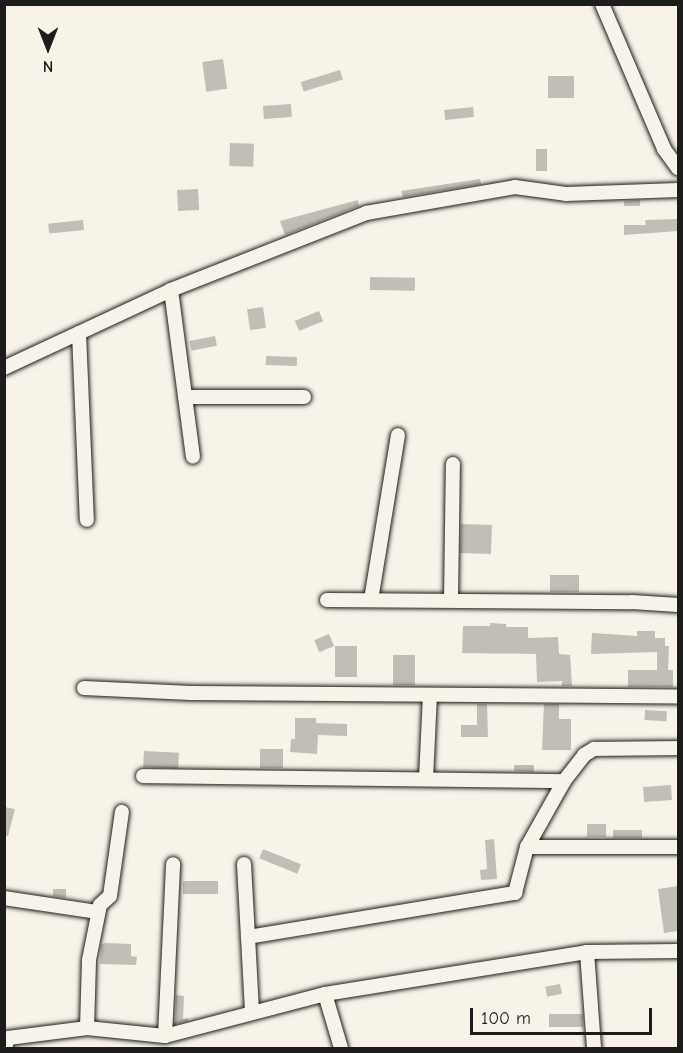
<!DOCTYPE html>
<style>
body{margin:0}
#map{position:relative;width:683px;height:1053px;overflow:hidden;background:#f7f3e8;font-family:"Comic Neue",sans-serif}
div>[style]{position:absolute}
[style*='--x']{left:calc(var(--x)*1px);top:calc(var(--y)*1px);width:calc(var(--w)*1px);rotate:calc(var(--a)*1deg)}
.building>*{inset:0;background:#c0beb5;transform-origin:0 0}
.roads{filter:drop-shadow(0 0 2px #1c1c1c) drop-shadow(0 0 2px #1c1c1c)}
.minor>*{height:14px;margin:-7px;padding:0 7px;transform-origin:7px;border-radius:7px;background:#f7f3e8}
span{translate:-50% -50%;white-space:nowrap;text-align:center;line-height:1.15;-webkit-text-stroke:6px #f7f3e8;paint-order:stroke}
.frame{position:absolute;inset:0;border:6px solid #1c1c1c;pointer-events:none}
.north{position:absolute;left:18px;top:18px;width:60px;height:60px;-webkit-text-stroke:4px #f7f3e8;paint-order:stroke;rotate:180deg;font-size:16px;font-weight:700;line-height:24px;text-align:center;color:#1c1c1c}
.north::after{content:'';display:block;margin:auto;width:21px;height:27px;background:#1c1c1c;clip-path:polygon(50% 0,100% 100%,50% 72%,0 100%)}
.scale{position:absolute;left:470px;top:1008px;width:182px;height:27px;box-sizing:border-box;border:3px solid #1c1c1c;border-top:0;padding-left:8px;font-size:18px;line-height:21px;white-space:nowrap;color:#1c1c1c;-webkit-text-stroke:4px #f7f3e8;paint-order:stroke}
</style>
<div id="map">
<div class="building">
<i style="left:223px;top:59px;width:30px;height:21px;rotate:82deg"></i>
<i style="left:340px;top:70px;width:10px;height:41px;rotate:73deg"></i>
<i style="left:548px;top:76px;width:26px;height:22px"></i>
<i style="left:291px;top:104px;width:13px;height:28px;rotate:86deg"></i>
<i style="left:473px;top:107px;width:10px;height:29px;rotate:84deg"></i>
<i style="left:230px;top:143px;width:24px;height:23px;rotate:2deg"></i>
<i style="left:536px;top:149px;width:11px;height:22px"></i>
<i style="clip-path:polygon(480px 179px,481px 184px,403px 197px,401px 191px)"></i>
<i style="left:198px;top:189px;width:21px;height:21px;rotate:87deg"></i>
<i style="clip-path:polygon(358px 200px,359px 206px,285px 235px,280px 221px)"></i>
<i style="clip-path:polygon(640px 200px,640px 206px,624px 206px,624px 201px)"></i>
<i style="clip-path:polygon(678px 219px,678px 231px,624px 235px,624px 225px,646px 225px,645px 220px)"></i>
<i style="left:83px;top:220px;width:10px;height:35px;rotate:84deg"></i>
<i style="left:370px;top:277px;width:45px;height:13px;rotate:1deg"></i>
<i style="left:263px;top:307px;width:21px;height:16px;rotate:82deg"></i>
<i style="left:319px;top:311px;width:11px;height:26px;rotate:68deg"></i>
<i style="left:215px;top:336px;width:10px;height:26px;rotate:79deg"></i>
<i style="left:266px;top:356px;width:31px;height:9px;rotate:2deg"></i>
<i style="left:461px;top:524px;width:31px;height:29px;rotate:2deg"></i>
<i style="left:550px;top:575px;width:29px;height:17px"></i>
<i style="clip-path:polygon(490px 623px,506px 624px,506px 627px,528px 627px,528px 638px,558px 637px,559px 654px,570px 655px,572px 686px,562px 686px,562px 681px,537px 682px,536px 654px,462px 653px,463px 626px,490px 626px)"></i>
<i style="clip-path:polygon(637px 631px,655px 631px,655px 638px,665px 638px,665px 646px,669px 646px,668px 670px,673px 670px,673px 687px,628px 687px,628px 670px,657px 670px,657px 652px,591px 654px,592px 633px,637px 636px)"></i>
<i style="left:329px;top:634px;width:13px;height:16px;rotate:67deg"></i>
<i style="left:335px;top:646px;width:22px;height:31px"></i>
<i style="left:393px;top:655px;width:22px;height:30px"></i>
<i style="clip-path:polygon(477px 704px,487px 704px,488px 737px,461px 737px,461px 725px,477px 725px)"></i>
<i style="clip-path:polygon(544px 704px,559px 704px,559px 719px,571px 719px,571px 750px,542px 750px)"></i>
<i style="left:645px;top:710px;width:22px;height:10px;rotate:3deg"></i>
<i style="clip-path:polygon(295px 718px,316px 718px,316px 723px,347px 724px,347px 736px,318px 735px,317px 754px,290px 752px,291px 739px,295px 739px)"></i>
<i style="left:260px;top:749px;width:23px;height:19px"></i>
<i style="left:144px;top:751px;width:35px;height:16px;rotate:3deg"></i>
<i style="clip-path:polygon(514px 765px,534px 765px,534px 772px,514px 771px)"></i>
<i style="left:671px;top:785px;width:15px;height:28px;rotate:86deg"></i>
<i style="clip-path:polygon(4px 807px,15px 809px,8px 836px,4px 836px)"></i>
<i style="left:587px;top:824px;width:19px;height:13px"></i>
<i style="left:613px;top:830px;width:29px;height:8px"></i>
<i style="clip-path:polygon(494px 839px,497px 879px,481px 880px,480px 870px,487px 869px,485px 840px)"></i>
<i style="left:263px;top:849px;width:41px;height:10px;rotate:22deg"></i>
<i style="left:183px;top:881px;width:35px;height:13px"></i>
<i style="clip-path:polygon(678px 886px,678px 931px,664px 933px,658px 889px)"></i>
<i style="clip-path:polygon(53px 889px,66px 889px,66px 898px,53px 896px)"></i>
<i style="clip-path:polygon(105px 943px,131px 944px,131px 956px,137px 957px,136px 965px,100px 964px,101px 945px)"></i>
<i style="left:560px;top:984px;width:10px;height:15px;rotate:79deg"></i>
<i style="clip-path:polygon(176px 995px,184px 996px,183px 1019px,188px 1018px,188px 1021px,175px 1024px)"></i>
<i style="left:583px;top:1014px;width:13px;height:34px;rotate:90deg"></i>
</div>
<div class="roads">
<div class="minor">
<i style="--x:602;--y:4;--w:158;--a:66.8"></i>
<i style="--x:664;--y:149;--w:24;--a:54"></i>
<i style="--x:171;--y:290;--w:168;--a:82.5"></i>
<i style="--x:79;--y:333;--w:187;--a:87.6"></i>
<i style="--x:4;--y:368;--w:184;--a:-25"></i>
<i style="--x:171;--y:290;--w:210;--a:-21.5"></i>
<i style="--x:366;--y:213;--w:151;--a:-9.9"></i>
<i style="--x:515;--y:187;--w:51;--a:7.8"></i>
<i style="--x:566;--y:194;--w:112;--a:-2"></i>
<i style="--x:185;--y:397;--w:119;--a:0"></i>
<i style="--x:327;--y:600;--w:305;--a:0.4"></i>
<i style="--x:632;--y:602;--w:46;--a:3.7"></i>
<i style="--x:371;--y:600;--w:167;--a:-80.7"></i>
<i style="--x:451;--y:600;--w:136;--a:-89.2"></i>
<i style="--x:84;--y:688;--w:107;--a:2.7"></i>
<i style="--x:191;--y:693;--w:487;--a:0.4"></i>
<i style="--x:143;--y:776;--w:421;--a:0.7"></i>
<i style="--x:426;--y:779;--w:84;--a:-87.3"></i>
<i style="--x:527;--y:847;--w:151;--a:0"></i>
<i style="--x:244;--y:864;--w:73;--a:86.9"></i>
<i style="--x:4;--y:898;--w:95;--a:8.5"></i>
<i style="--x:587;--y:952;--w:96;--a:85.8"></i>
<i style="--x:325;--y:994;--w:56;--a:73.5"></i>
<i style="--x:252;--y:1011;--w:74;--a:-93.1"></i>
<i style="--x:248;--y:937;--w:271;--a:-9.4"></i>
<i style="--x:515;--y:893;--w:48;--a:-75.4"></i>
<i style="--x:527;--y:847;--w:76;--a:-60.7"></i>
<i style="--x:564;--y:781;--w:33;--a:-52"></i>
<i style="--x:584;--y:755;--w:12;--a:-31"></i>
<i style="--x:594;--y:749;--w:84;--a:-0.7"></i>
<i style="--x:87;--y:1028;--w:68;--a:-88.3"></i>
<i style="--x:89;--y:960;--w:56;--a:-78.7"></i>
<i style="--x:100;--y:905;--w:13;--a:-42"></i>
<i style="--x:110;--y:896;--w:85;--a:-81.9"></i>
<i style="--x:165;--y:1036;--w:172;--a:-87.3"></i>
<i style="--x:5;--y:1048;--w:10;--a:-73"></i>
<i style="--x:8;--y:1038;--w:80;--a:-7.2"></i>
<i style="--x:87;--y:1028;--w:78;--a:5.9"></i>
<i style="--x:165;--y:1036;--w:165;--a:-14.7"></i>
<i style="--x:325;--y:994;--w:265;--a:-9.1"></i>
<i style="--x:587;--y:952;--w:91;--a:-0.6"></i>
</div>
</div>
<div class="frame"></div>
<div class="north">N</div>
<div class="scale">100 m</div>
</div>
